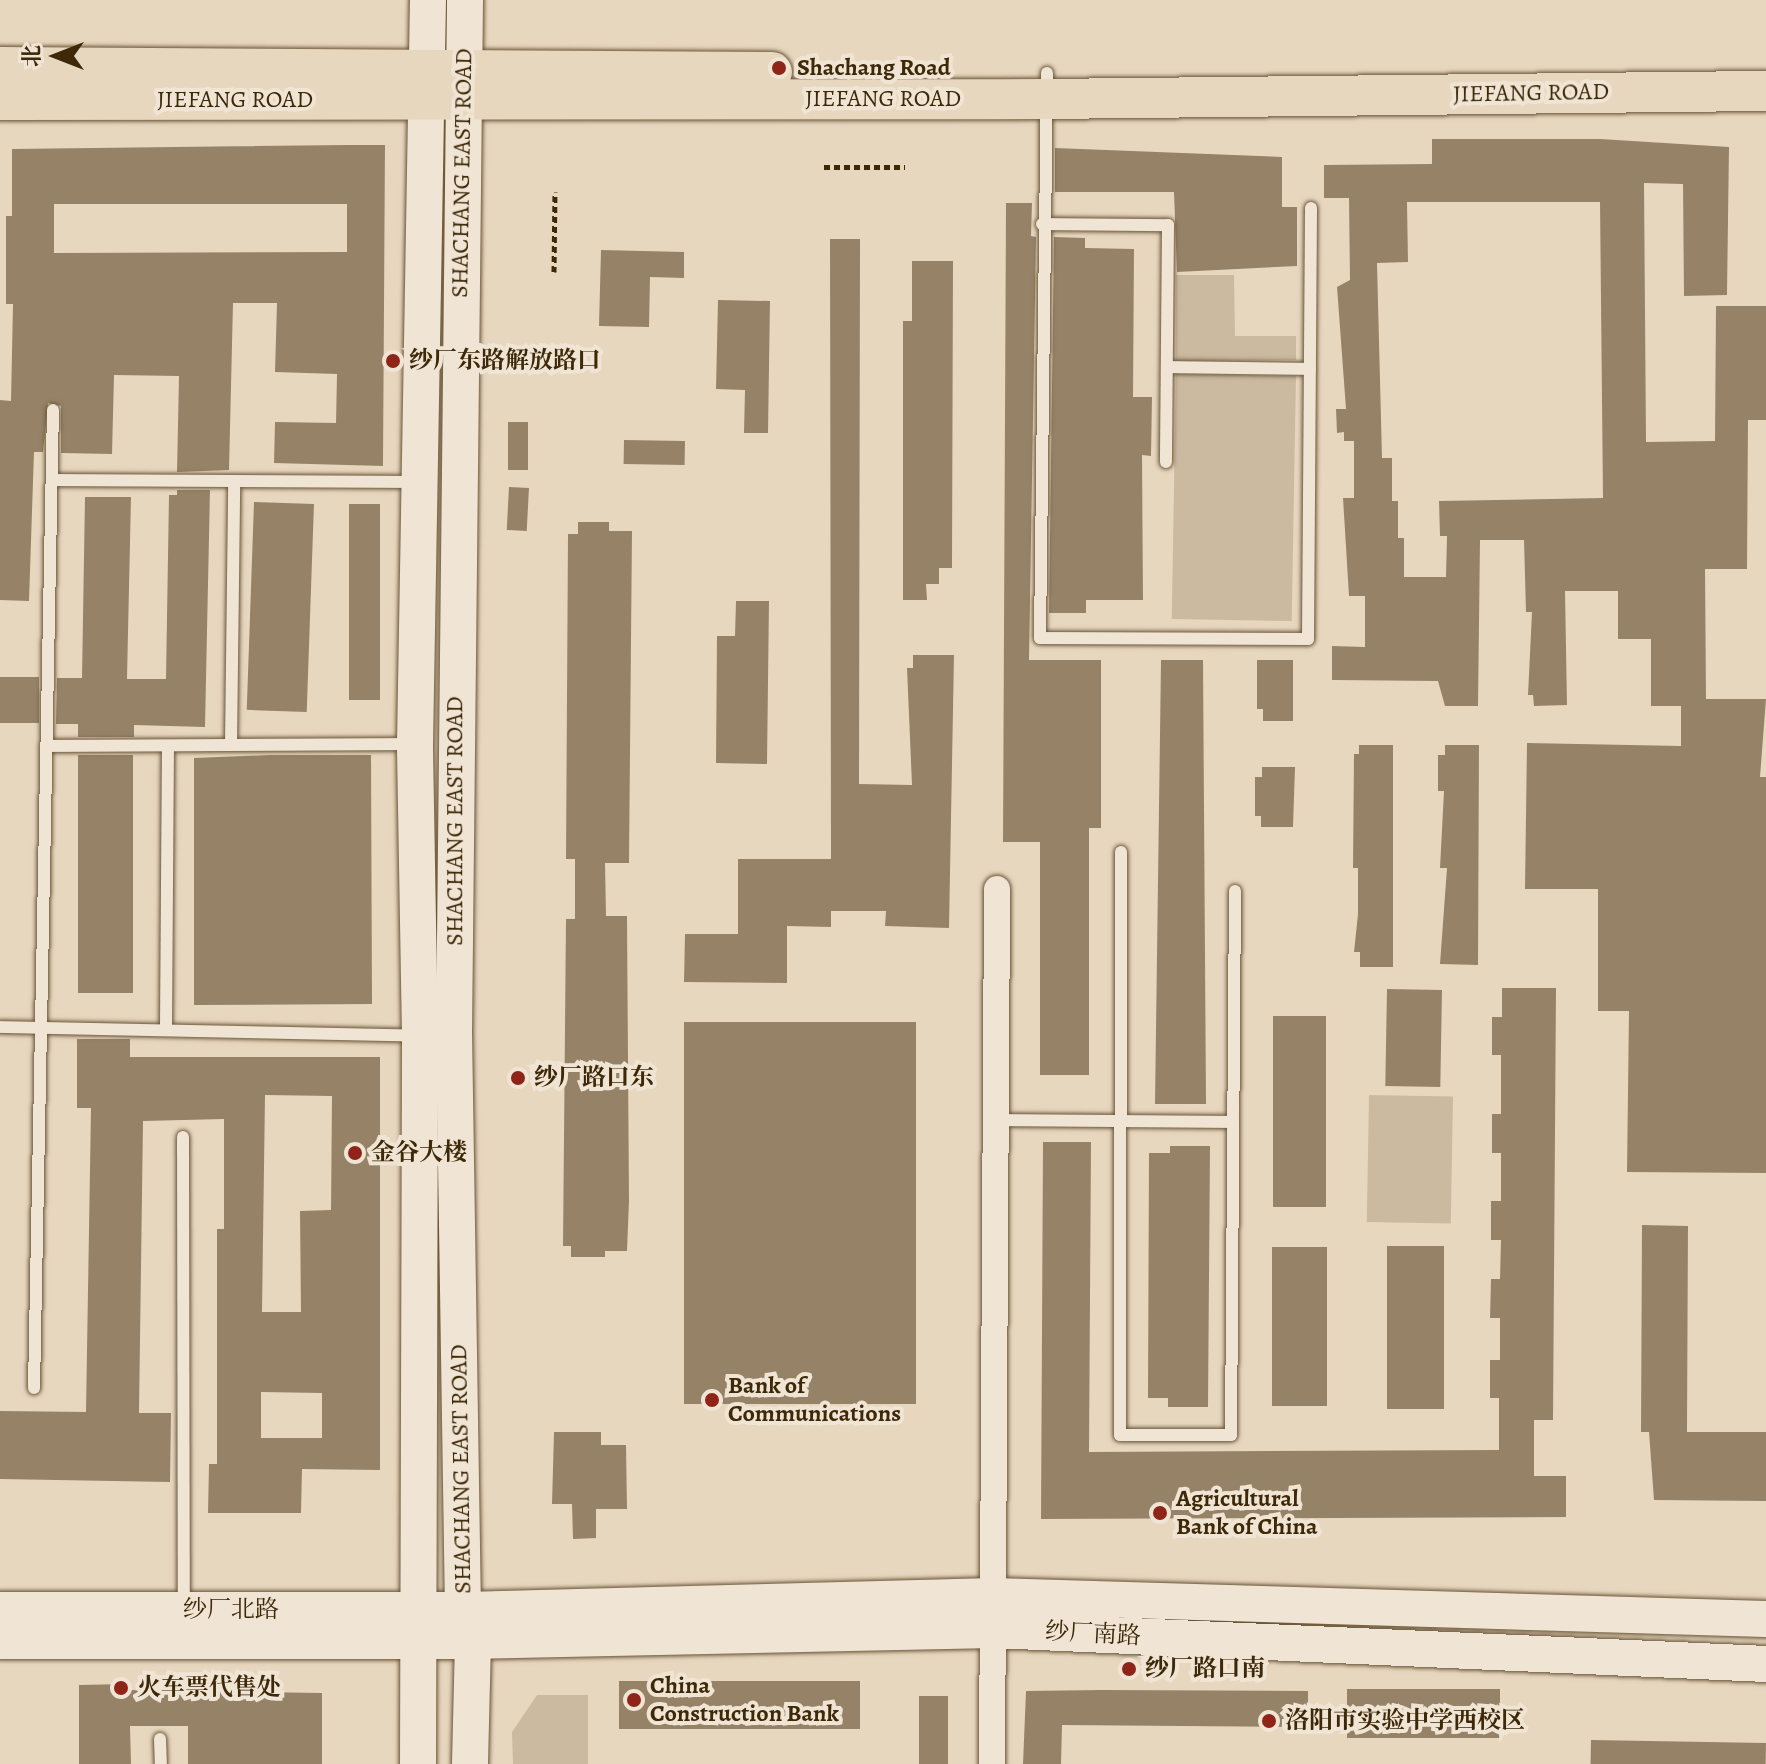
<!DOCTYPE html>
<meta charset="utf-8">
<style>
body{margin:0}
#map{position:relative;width:1766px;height:1764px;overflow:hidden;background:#e8d7bf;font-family:Alegreya,"Noto Serif SC",serif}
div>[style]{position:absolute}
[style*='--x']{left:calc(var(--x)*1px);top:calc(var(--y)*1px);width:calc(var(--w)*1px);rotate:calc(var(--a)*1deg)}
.green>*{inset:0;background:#cbb9a0;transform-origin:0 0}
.building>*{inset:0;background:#968367;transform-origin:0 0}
.path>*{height:5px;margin-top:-2.5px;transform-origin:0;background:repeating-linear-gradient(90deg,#3d2808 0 6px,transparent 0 10px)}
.roads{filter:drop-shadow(0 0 2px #685436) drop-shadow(0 0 2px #685436)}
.lane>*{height:12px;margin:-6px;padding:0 6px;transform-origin:6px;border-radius:6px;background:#f0e5d5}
.street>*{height:26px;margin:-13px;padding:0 13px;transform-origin:13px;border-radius:13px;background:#f0e5d5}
.secondary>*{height:36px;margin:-18px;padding:0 18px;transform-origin:18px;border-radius:18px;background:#f0e5d5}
.primary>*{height:40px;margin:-20px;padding:0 20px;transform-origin:20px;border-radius:20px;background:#e8d7bf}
.dots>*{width:22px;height:22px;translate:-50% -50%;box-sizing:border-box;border:4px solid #f0e5d5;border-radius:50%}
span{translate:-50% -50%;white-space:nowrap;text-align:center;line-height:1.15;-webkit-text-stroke:8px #f0e5d5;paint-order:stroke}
.poi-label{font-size:24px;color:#3d2808;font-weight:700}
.left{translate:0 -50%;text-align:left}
.street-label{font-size:24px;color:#3d2808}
.north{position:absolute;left:16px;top:16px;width:80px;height:80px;-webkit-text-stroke:6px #f0e5d5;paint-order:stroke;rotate:270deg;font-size:22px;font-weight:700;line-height:32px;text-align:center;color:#3d2808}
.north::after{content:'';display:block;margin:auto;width:28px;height:36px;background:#3d2808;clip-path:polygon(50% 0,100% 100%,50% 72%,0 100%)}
</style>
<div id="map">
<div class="green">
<i style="clip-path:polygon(1176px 275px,1234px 275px,1235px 336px,1296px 336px,1296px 360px,1176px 361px)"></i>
<i style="left:1176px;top:374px;width:120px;height:245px;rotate:1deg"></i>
<i style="left:1369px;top:1095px;width:84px;height:127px;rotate:1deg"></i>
<i style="clip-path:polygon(537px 1695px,588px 1695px,588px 1764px,513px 1764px,512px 1732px)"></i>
</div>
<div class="building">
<i style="clip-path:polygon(evenodd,1432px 139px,1600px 139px,1729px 147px,1727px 295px,1684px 296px,1683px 184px,1644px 183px,1646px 442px,1715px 441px,1716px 306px,1766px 306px,1766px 420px,1748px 420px,1747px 569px,1705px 569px,1706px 699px,1766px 699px,1760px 777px,1766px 777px,1766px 1173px,1627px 1172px,1629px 1011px,1598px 1011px,1598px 889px,1525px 889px,1527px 743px,1681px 746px,1681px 706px,1651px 706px,1651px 639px,1618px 639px,1618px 591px,1565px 591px,1567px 705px,1534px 706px,1533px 695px,1528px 695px,1532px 612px,1526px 612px,1524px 540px,1480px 540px,1478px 706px,1445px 706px,1438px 681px,1332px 680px,1332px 646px,1365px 647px,1365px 596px,1349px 596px,1343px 498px,1354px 498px,1354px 441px,1344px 441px,1344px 432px,1337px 433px,1336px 409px,1346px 409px,1337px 287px,1350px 280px,1349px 198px,1324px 198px,1324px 165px,1432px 164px,1432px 139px,1407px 202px,1600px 202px,1603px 498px,1439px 501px,1440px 536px,1447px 536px,1446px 577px,1404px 577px,1404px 538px,1398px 538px,1398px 501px,1392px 501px,1392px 458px,1382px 458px,1377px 263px,1408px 262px,1407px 202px)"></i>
<i style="clip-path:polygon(evenodd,348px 145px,385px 145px,383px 466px,274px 463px,275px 422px,336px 423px,337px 374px,275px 372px,277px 303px,233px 303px,229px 470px,177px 472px,179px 376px,114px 375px,112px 454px,61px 453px,61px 406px,48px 403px,43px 452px,34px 452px,29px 601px,0 600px,0 400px,11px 401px,13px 304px,6px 304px,6px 216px,12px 216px,12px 149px,348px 145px,54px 204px,347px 204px,347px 252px,54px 253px,54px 204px)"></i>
<i style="clip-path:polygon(1055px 148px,1282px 157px,1282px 207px,1297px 207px,1297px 266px,1177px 272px,1174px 192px,1055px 192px)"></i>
<i style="clip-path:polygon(1006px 203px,1032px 203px,1031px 236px,1036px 237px,1029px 660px,1101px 660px,1101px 828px,1089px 828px,1089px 1075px,1040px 1075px,1040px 842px,1003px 842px)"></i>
<i style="clip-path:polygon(1054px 237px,1085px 238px,1085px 248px,1134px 249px,1133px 397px,1152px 397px,1151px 456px,1142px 455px,1143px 600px,1086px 600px,1086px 613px,1049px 613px)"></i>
<i style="clip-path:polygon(830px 239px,860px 239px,859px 784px,912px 785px,907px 668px,913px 668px,913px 655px,954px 655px,949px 928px,885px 926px,886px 911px,831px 911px,831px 927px,787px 926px,787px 983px,684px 982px,685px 934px,738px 934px,738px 859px,831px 859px)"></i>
<i style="clip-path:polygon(601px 250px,684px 252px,684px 278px,650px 277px,649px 327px,599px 326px)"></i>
<i style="clip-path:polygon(912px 261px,953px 261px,952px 568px,939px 568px,939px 584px,926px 584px,927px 600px,903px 600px,903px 321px,912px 321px)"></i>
<i style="clip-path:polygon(718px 300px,770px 301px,768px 433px,744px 433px,745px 390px,716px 389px)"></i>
<i style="left:508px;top:422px;width:20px;height:48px"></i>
<i style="left:624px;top:440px;width:61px;height:24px;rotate:1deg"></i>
<i style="left:509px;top:487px;width:20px;height:43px;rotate:3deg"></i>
<i style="clip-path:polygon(177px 490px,210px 490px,205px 727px,134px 725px,134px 737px,78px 737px,78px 724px,56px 724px,57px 678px,82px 678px,85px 497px,131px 497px,127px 679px,166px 679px,169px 495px,177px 495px)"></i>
<i style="left:254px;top:502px;width:60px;height:208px;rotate:2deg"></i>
<i style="left:349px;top:504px;width:31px;height:196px"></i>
<i style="clip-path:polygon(578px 522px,609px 522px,609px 531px,632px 531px,629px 863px,605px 863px,606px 916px,627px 916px,629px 1201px,627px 1251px,605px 1251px,605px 1257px,571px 1257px,571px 1246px,563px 1246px,566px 919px,575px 919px,575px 859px,566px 859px,568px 534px,578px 534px)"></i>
<i style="clip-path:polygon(736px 601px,769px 601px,767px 764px,716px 763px,717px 636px,735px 636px)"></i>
<i style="clip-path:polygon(1161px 660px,1203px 660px,1206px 1104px,1155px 1104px)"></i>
<i style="clip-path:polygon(1257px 660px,1293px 660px,1293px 721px,1263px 721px,1263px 709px,1257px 709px)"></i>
<i style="left:0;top:677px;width:39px;height:46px"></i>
<i style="clip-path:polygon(1359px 745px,1393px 745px,1393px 967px,1360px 967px,1360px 952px,1354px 952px,1358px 914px,1358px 868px,1353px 868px,1354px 754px,1359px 754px)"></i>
<i style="clip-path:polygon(1445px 745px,1479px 745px,1478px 965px,1440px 964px,1447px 868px,1440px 868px,1444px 791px,1438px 791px,1438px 755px,1445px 755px)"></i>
<i style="left:78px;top:755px;width:55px;height:238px"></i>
<i style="clip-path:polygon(270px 755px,371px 755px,372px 1004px,194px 1005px,194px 758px)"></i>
<i style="clip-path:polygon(1262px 767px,1295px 767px,1293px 827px,1261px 827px,1261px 816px,1255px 816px,1255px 777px,1262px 777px)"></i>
<i style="clip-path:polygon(1502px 988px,1556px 988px,1553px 1420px,1534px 1420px,1534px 1476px,1566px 1476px,1566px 1517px,1041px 1519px,1043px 1142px,1091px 1142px,1089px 1452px,1499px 1450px,1499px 1398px,1490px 1398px,1490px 1360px,1500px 1360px,1500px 1318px,1490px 1318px,1491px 1279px,1500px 1279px,1501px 1240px,1491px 1240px,1491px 1201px,1501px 1201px,1501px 1153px,1492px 1153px,1492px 1114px,1501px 1114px,1501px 1055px,1492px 1055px,1492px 1017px,1502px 1017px)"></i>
<i style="left:1387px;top:989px;width:55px;height:97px;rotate:1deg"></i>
<i style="left:1273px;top:1016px;width:53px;height:191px"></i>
<i style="left:916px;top:1022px;width:382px;height:232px;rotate:90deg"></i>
<i style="clip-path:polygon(evenodd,77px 1039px,130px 1039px,130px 1057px,380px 1057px,380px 1470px,302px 1469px,301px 1513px,208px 1513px,209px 1464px,217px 1464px,217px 1229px,224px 1229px,224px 1119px,143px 1121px,139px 1413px,171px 1413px,170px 1482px,0 1479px,0 1411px,86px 1412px,91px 1108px,77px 1108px,77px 1039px,265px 1095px,332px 1096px,331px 1210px,300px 1211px,301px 1312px,262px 1312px,265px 1095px,77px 1039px,261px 1392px,322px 1393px,322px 1438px,261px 1438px,261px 1392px)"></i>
<i style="clip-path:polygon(1170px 1146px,1210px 1146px,1208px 1407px,1168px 1407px,1168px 1398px,1148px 1398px,1149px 1153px,1170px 1153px)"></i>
<i style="clip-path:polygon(1642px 1225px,1688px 1226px,1687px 1432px,1766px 1432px,1766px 1501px,1654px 1500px,1649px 1432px,1641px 1432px)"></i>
<i style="left:1387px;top:1246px;width:57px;height:163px"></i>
<i style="left:1272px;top:1247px;width:55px;height:159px"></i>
<i style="clip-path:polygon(554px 1432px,601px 1432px,601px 1445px,626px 1445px,627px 1509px,596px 1509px,596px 1538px,573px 1539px,572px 1504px,552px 1504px)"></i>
<i style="left:860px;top:1681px;width:48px;height:241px;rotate:90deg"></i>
<i style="clip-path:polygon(127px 1684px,127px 1690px,322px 1693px,322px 1764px,188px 1764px,188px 1726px,130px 1726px,131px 1764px,79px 1764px,79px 1685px)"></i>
<i style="left:1347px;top:1689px;width:153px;height:49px"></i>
<i style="clip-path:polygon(1101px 1690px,1308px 1691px,1308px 1727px,1062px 1725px,1061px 1764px,1023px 1764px,1026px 1691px)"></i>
<i style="left:919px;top:1696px;width:29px;height:68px"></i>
<i style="left:1591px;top:1740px;width:175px;height:24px;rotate:1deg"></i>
</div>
<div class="path">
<i style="--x:824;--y:167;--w:81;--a:0"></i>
<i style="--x:554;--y:272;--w:80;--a:-89.3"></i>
</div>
<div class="roads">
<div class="lane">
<i style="--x:1047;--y:73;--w:565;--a:90.71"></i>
<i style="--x:1040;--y:638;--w:268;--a:0.2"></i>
<i style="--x:1308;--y:639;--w:431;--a:-89.6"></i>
<i style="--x:1042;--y:224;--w:126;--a:0.5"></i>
<i style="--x:1168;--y:225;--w:237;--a:90.5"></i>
<i style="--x:1167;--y:367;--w:143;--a:0.8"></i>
<i style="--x:52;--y:480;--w:363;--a:0.3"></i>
<i style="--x:231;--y:745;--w:264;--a:-89.3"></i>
<i style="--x:46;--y:746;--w:366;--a:-0.3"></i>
<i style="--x:1121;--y:852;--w:583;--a:90.1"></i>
<i style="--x:1120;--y:1435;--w:111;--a:0"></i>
<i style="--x:1231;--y:1435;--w:544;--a:-89.58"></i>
<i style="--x:0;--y:1027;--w:417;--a:1.2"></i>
<i style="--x:166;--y:1028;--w:282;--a:-89.6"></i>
<i style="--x:996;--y:1120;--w:237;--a:0.5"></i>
<i style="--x:183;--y:1137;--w:468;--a:89.9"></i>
<i style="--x:34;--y:1388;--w:978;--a:-88.89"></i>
<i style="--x:160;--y:1739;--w:25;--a:88"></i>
</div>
<div class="street">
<i style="--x:992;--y:1764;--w:875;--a:-89.67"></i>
</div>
<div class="secondary">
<i style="--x:465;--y:0;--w:1032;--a:90.61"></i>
<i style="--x:454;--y:1032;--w:578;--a:89.11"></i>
<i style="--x:463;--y:1610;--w:33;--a:72"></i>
<i style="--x:473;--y:1641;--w:123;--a:91.4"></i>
<i style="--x:0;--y:1610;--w:463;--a:0"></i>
<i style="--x:463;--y:1610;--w:531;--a:-1.51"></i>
<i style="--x:994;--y:1596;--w:772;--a:1.71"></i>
<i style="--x:0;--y:1641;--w:473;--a:0"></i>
<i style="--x:473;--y:1641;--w:521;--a:-1.21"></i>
<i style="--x:994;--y:1630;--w:773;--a:2.52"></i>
<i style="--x:418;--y:1764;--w:728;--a:-89.84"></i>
<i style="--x:420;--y:1036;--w:292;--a:-91"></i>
<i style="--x:415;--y:744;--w:744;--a:-89"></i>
</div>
<div class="primary">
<i style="--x:0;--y:67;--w:772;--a:0.37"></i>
<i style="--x:0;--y:100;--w:1045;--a:-0.05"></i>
<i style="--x:1045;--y:99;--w:721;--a:-0.64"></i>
</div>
</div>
<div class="dots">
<i style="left:779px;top:68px;background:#8f2418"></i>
<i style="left:393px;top:361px;background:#8f2418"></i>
<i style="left:518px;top:1078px;background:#8f2418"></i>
<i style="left:355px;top:1153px;background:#8f2418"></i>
<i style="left:712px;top:1400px;background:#8f2418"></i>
<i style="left:1160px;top:1513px;background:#8f2418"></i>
<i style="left:1129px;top:1669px;background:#8f2418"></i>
<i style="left:121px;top:1688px;background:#8f2418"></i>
<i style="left:634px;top:1700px;background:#8f2418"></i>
<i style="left:1269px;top:1721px;background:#8f2418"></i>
</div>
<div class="poi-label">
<span class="left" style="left:797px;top:68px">Shachang Road</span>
<span class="left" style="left:409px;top:361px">纱厂东路解放路口</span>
<span class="left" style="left:534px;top:1078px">纱厂路口东</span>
<span class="left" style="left:371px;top:1153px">金谷大楼</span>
<span class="left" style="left:728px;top:1400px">Bank of<br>Communications</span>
<span class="left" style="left:1176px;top:1513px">Agricultural<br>Bank of China</span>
<span class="left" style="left:1145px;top:1669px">纱厂路口南</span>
<span class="left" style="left:650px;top:1700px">China<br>Construction Bank</span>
<span class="left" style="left:137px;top:1688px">火车票代售处</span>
<span class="left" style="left:1285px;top:1721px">洛阳市实验中学西校区</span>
</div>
<div class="street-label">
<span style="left:1531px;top:93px;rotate:-1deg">JIEFANG ROAD</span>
<span style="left:883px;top:99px">JIEFANG ROAD</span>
<span style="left:235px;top:100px">JIEFANG ROAD</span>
<span style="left:462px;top:173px;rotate:-89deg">SHACHANG EAST ROAD</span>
<span style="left:455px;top:821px;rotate:-90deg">SHACHANG EAST ROAD</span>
<span style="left:461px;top:1469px;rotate:-91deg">SHACHANG EAST ROAD</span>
<span style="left:231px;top:1610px">纱厂北路</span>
<span style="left:1093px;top:1634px;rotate:3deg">纱厂南路</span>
</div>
<div class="north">北</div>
</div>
